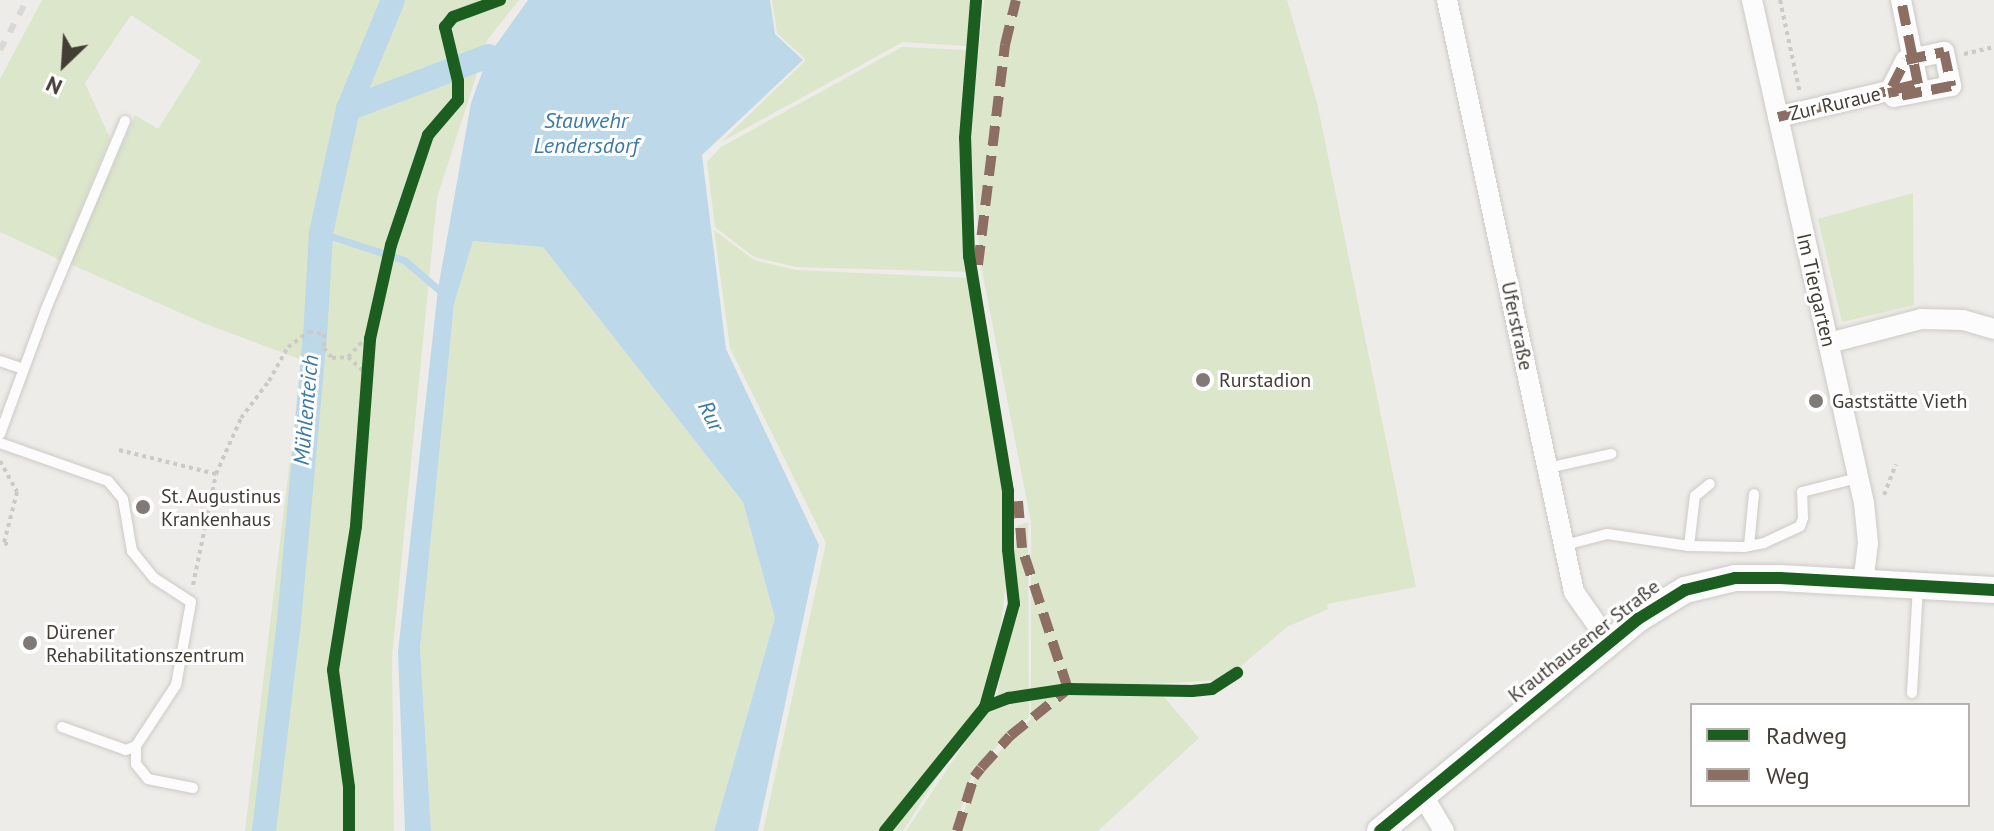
<!DOCTYPE html>
<meta charset="utf-8">
<style>
body{margin:0}
#map{position:relative;width:1994px;height:831px;overflow:hidden;background:#eeece9;font-family:"PT Sans",sans-serif}
div>[style]{position:absolute}
[style*='--x']{left:calc(var(--x)*1px);top:calc(var(--y)*1px);width:calc(var(--w)*1px);rotate:calc(var(--a)*1deg)}
.green>*{inset:0;background:#dce6cb}
.water>*{inset:0;background:#bcd8e9}
.stream>*{height:7px;margin:-3.5px;padding:0 3.5px;transform-origin:3.5px;border-radius:3.5px;background:#bcd8e9}
.canal>*{height:24px;margin:-12px;padding:0 12px;transform-origin:12px;border-radius:12px;background:#bcd8e9}
.path>*{height:4px;margin-top:-2px;transform-origin:0;background:repeating-linear-gradient(90deg,#cccac6 0 4px,transparent 0 8px)}
.roads{filter:drop-shadow(0 0 2px #cccac6) drop-shadow(0 0 2px #cccac6)}
.service>*{height:10px;margin:-5px;padding:0 5px;transform-origin:5px;border-radius:5px;background:#fcfcfc}
.minor>*{height:20px;margin:-10px;padding:0 10px;transform-origin:10px;border-radius:10px;background:#fcfcfc}
.tertiary>*{height:26px;margin:-13px;padding:0 13px;transform-origin:13px;border-radius:13px;background:#fcfcfc}
.rail>*{height:6px;margin-top:-3px;transform-origin:0;background:repeating-linear-gradient(90deg,#d8d8d7 0 10px,transparent 0 20px)}
.quiet>*{height:10px;margin-top:-5px;transform-origin:0;background:repeating-linear-gradient(90deg,#8d6e63 0 20px,transparent 0 30px)}
.cycleway>*{height:12px;margin:-6px;padding:0 6px;transform-origin:6px;border-radius:6px;background:#1b5e20}
.dots>*{width:22px;height:22px;translate:-50% -50%;box-sizing:border-box;border:4px solid #fff;border-radius:50%}
span{translate:-50% -50%;white-space:nowrap;text-align:center;line-height:1.15;-webkit-text-stroke:6px #fff;paint-order:stroke}
.street-label{font-size:20px;color:#433d36}
.poi-label{font-size:20px;color:#433d36}
.left{translate:0 -50%;text-align:left}
.water-label{font-size:22px;color:#3a7aa4;font-style:italic}
.legend{position:absolute;left:1690px;top:703px;width:280px;height:104px;box-sizing:border-box;background:#fff;border:2px solid #b4b1af;margin:0;padding:10px 14px;list-style:none;font-size:24px;color:#433d36}
.legend li{display:flex;align-items:center;gap:16px;height:40px}
.legend b{width:40px;border:2px solid #b4b1af}
.north{position:absolute;left:24px;top:24px;width:80px;height:80px;-webkit-text-stroke:6px #fff;paint-order:stroke;rotate:205deg;font-size:22px;font-weight:700;line-height:32px;text-align:center;color:#433d36}
.north::after{content:'';display:block;margin:auto;width:28px;height:36px;background:#433d36;clip-path:polygon(50% 0,100% 100%,50% 72%,0 100%)}
</style>
<div id="map">
<div class="green">
<i style="clip-path:polygon(42px 0,519px 0,488px 39px,437px 198px,392px 657px,394px 831px,245px 831px,302px 360px,203px 323px,70px 264px,135px 115px,158px 129px,201px 61px,131px 15px,85px 83px,110px 138px,60px 260px,0 232px,0 79px)"></i>
<i style="clip-path:polygon(772px 0,971px 0,966px 46px,903px 42px,721px 142px,806px 60px,777px 33px)"></i>
<i style="clip-path:polygon(984px 0,1287px 0,1317px 102px,1416px 587px,1327px 604px,1328px 609px,1287px 627px,1234px 672px,1219px 680px,1153px 684px,1199px 738px,1098px 831px,958px 831px,975px 777px,1031px 719px,1031px 522px,981px 266px,970px 138px)"></i>
<i style="clip-path:polygon(902px 47px,968px 50px,960px 137px,970px 272px,796px 267px,754px 257px,715px 227px,707px 162px,721px 147px)"></i>
<i style="clip-path:polygon(1913px 193px,1914px 305px,1842px 322px,1818px 219px)"></i>
<i style="clip-path:polygon(714px 230px,754px 260px,796px 270px,970px 278px,994px 391px,1013px 530px,992px 691px,903px 831px,763px 831px,826px 543px,730px 348px)"></i>
<i style="clip-path:polygon(473px 241px,543px 247px,743px 502px,775px 618px,714px 831px,431px 831px,420px 648px,454px 304px)"></i>
<i style="clip-path:polygon(1028px 522px,1029px 717px,1008px 734px,972px 775px,954px 831px,906px 831px,998px 693px,1017px 526px)"></i>
</div>
<div class="water">
<i style="clip-path:polygon(528px 0,770px 0,775px 34px,803px 60px,702px 155px,726px 349px,819px 545px,758px 831px,714px 831px,775px 618px,743px 502px,543px 247px,473px 241px,454px 304px,420px 648px,431px 831px,405px 831px,398px 652px,438px 289px,471px 103px,488px 56px)"></i>
</div>
<div class="stream">
<i style="--x:321;--y:233;--w:87;--a:18"></i>
<i style="--x:404;--y:260;--w:45;--a:40.5"></i>
</div>
<div class="canal">
<i style="--x:348;--y:109;--w:150;--a:-20.7"></i>
<i style="--x:264;--y:831;--w:211;--a:-83.2"></i>
<i style="--x:289;--y:621;--w:285;--a:-84.8"></i>
<i style="--x:315;--y:337;--w:104;--a:-86.7"></i>
<i style="--x:321;--y:233;--w:127;--a:-77.7"></i>
<i style="--x:348;--y:109;--w:118;--a:-67.6"></i>
</div>
<div class="path">
<i style="--x:1780;--y:0;--w:95;--a:77.9"></i>
<i style="--x:450;--y:46;--w:36;--a:77"></i>
<i style="--x:1964;--y:54;--w:31;--a:-13"></i>
<i style="--x:348;--y:357;--w:23;--a:-47"></i>
<i style="--x:364;--y:340;--w:6;--a:-9"></i>
<i style="--x:119;--y:450;--w:100;--a:13.9"></i>
<i style="--x:216;--y:474;--w:61;--a:-65.9"></i>
<i style="--x:241;--y:418;--w:46;--a:-52.9"></i>
<i style="--x:269;--y:381;--w:39;--a:-61"></i>
<i style="--x:288;--y:347;--w:26;--a:-36"></i>
<i style="--x:309;--y:332;--w:15;--a:8"></i>
<i style="--x:324;--y:334;--w:14;--a:90"></i>
<i style="--x:324;--y:348;--w:13;--a:51"></i>
<i style="--x:332;--y:358;--w:16;--a:-4"></i>
<i style="--x:348;--y:357;--w:25;--a:43"></i>
<i style="--x:0;--y:461;--w:35;--a:61"></i>
<i style="--x:17;--y:492;--w:53;--a:104.3"></i>
<i style="--x:4;--y:543;--w:6;--a:18"></i>
<i style="--x:1884;--y:495;--w:33;--a:-69"></i>
<i style="--x:193;--y:585;--w:113;--a:-78.3"></i>
</div>
<div class="roads">
<div class="service">
<i style="--x:0;--y:361;--w:24;--a:19"></i>
<i style="--x:0;--y:434;--w:133;--a:-69.8"></i>
<i style="--x:46;--y:309;--w:204;--a:-67.2"></i>
<i style="--x:0;--y:443;--w:114;--a:19.4"></i>
<i style="--x:108;--y:481;--w:23;--a:50"></i>
<i style="--x:123;--y:499;--w:53;--a:80.2"></i>
<i style="--x:132;--y:551;--w:35;--a:51"></i>
<i style="--x:154;--y:578;--w:44;--a:33"></i>
<i style="--x:191;--y:602;--w:84;--a:100.2"></i>
<i style="--x:176;--y:685;--w:73;--a:123.3"></i>
<i style="--x:136;--y:746;--w:11;--a:158"></i>
<i style="--x:126;--y:750;--w:68;--a:-160.2"></i>
<i style="--x:1548;--y:468;--w:65;--a:-12.5"></i>
<i style="--x:1565;--y:545;--w:43;--a:-14.7"></i>
<i style="--x:1607;--y:534;--w:83;--a:8.3"></i>
<i style="--x:1689;--y:546;--w:55;--a:1"></i>
<i style="--x:1744;--y:547;--w:20;--a:-11"></i>
<i style="--x:1764;--y:543;--w:40;--a:-25"></i>
<i style="--x:1800;--y:526;--w:9;--a:-69"></i>
<i style="--x:1803;--y:518;--w:26;--a:-92"></i>
<i style="--x:1802;--y:492;--w:58;--a:-14"></i>
<i style="--x:1689;--y:546;--w:50;--a:-83.2"></i>
<i style="--x:1695;--y:496;--w:19;--a:-39"></i>
<i style="--x:1749;--y:546;--w:52;--a:-84.5"></i>
<i style="--x:1912;--y:693;--w:106;--a:-86.8"></i>
<i style="--x:136;--y:746;--w:18;--a:90"></i>
<i style="--x:136;--y:764;--w:19;--a:51"></i>
<i style="--x:148;--y:779;--w:46;--a:11.3"></i>
</div>
<div class="minor">
<i style="--x:1447;--y:0;--w:605;--a:77.89"></i>
<i style="--x:1574;--y:592;--w:61;--a:55"></i>
<i style="--x:1752;--y:0;--w:515;--a:77.45"></i>
<i style="--x:1864;--y:503;--w:40;--a:84.3"></i>
<i style="--x:1868;--y:543;--w:38;--a:97"></i>
<i style="--x:1944;--y:52;--w:35;--a:78"></i>
<i style="--x:1951;--y:86;--w:58;--a:169.1"></i>
<i style="--x:1894;--y:97;--w:10;--a:-101"></i>
<i style="--x:1892;--y:87;--w:30;--a:-63"></i>
<i style="--x:1906;--y:60;--w:39;--a:-12"></i>
<i style="--x:1778;--y:117;--w:144;--a:-13.3"></i>
<i style="--x:1918;--y:84;--w:86;--a:-101.4"></i>
<i style="--x:1829;--y:343;--w:95;--a:-14.6"></i>
<i style="--x:1921;--y:319;--w:42;--a:1.4"></i>
<i style="--x:1963;--y:320;--w:32;--a:16"></i>
<i style="--x:1423;--y:796;--w:41;--a:59"></i>
</div>
<div class="tertiary">
<i style="--x:1380;--y:831;--w:334;--a:-39.4"></i>
<i style="--x:1638;--y:619;--w:55;--a:-31.7"></i>
<i style="--x:1685;--y:590;--w:51;--a:-13.5"></i>
<i style="--x:1735;--y:578;--w:45;--a:0"></i>
<i style="--x:1780;--y:578;--w:214;--a:3.2"></i>
</div>
</div>
<div class="rail">
<i style="--x:0;--y:50;--w:57;--a:-61.6"></i>
</div>
<div class="quiet">
<i style="--x:1944;--y:52;--w:35;--a:78"></i>
<i style="--x:1951;--y:86;--w:58;--a:169.1"></i>
<i style="--x:1894;--y:97;--w:10;--a:-101"></i>
<i style="--x:1892;--y:87;--w:30;--a:-63"></i>
<i style="--x:1906;--y:60;--w:39;--a:-12"></i>
<i style="--x:1778;--y:117;--w:144;--a:-13.3"></i>
<i style="--x:1918;--y:84;--w:86;--a:-101.4"></i>
<i style="--x:978;--y:265;--w:222;--a:-83"></i>
<i style="--x:1005;--y:45;--w:46;--a:-76.3"></i>
<i style="--x:957;--y:831;--w:57;--a:-72.5"></i>
<i style="--x:974;--y:777;--w:11;--a:-52"></i>
<i style="--x:981;--y:768;--w:43;--a:-47.8"></i>
<i style="--x:1010;--y:736;--w:75;--a:-39"></i>
<i style="--x:1068;--y:689;--w:148;--a:-108.1"></i>
<i style="--x:1022;--y:548;--w:47;--a:-94.9"></i>
</div>
<div class="cycleway">
<i style="--x:985;--y:707;--w:26;--a:-21"></i>
<i style="--x:1009;--y:698;--w:60;--a:-8.7"></i>
<i style="--x:1068;--y:689;--w:124;--a:0.9"></i>
<i style="--x:1192;--y:691;--w:20;--a:-6"></i>
<i style="--x:1212;--y:689;--w:30;--a:-33"></i>
<i style="--x:349;--y:831;--w:44;--a:-90"></i>
<i style="--x:349;--y:787;--w:118;--a:-97.8"></i>
<i style="--x:333;--y:670;--w:146;--a:-80.9"></i>
<i style="--x:356;--y:526;--w:188;--a:-85.7"></i>
<i style="--x:370;--y:339;--w:96;--a:-77.4"></i>
<i style="--x:391;--y:245;--w:116;--a:-71.4"></i>
<i style="--x:428;--y:135;--w:46;--a:-49.4"></i>
<i style="--x:458;--y:100;--w:19;--a:-90"></i>
<i style="--x:458;--y:81;--w:56;--a:-103.5"></i>
<i style="--x:445;--y:27;--w:13;--a:-51"></i>
<i style="--x:453;--y:17;--w:50;--a:-19.9"></i>
<i style="--x:885;--y:831;--w:159;--a:-51.1"></i>
<i style="--x:985;--y:707;--w:107;--a:-74.3"></i>
<i style="--x:1014;--y:604;--w:54;--a:-96.3"></i>
<i style="--x:1008;--y:550;--w:59;--a:-90"></i>
<i style="--x:1008;--y:491;--w:238;--a:-99.4"></i>
<i style="--x:969;--y:256;--w:118;--a:-91.9"></i>
<i style="--x:965;--y:138;--w:138;--a:-85.4"></i>
<i style="--x:1380;--y:831;--w:334;--a:-39.4"></i>
<i style="--x:1638;--y:619;--w:55;--a:-31.7"></i>
<i style="--x:1685;--y:590;--w:51;--a:-13.5"></i>
<i style="--x:1735;--y:578;--w:45;--a:0"></i>
<i style="--x:1780;--y:578;--w:214;--a:3.2"></i>
</div>
<div class="dots">
<i style="left:1203px;top:380px;background:#7f7a75"></i>
<i style="left:1816px;top:401px;background:#7f7a75"></i>
<i style="left:143px;top:507px;background:#7f7a75"></i>
<i style="left:30px;top:643px;background:#7f7a75"></i>
</div>
<div class="street-label">
<span style="left:1835px;top:104px;rotate:-13deg">Zur Ruraue</span>
<span style="left:1816px;top:290px;rotate:77deg">Im Tiergarten</span>
<span style="left:1517px;top:326px;rotate:78deg">Uferstraße</span>
<span style="left:1584px;top:641px;rotate:-38deg">Krauthausener Straße</span>
</div>
<div class="poi-label">
<span class="left" style="left:1219px;top:380px">Rurstadion</span>
<span class="left" style="left:1832px;top:401px">Gaststätte Vieth</span>
<span class="left" style="left:161px;top:508px">St. Augustinus<br>Krankenhaus</span>
<span class="left" style="left:46px;top:644px">Dürener<br>Rehabilitationszentrum</span>
</div>
<div class="water-label">
<span style="left:586px;top:133px">Stauwehr<br>Lendersdorf</span>
<span style="left:306px;top:410px;rotate:-85deg">Mühlenteich</span>
<span style="left:711px;top:416px;rotate:63deg">Rur</span>
</div>
<ul class="legend">
<li><b style="height:10px;background:#1b5e20"></b>Radweg</li>
<li><b style="height:10px;background:#8d6e63"></b>Weg</li>
</ul>
<div class="north">N</div>
</div>
